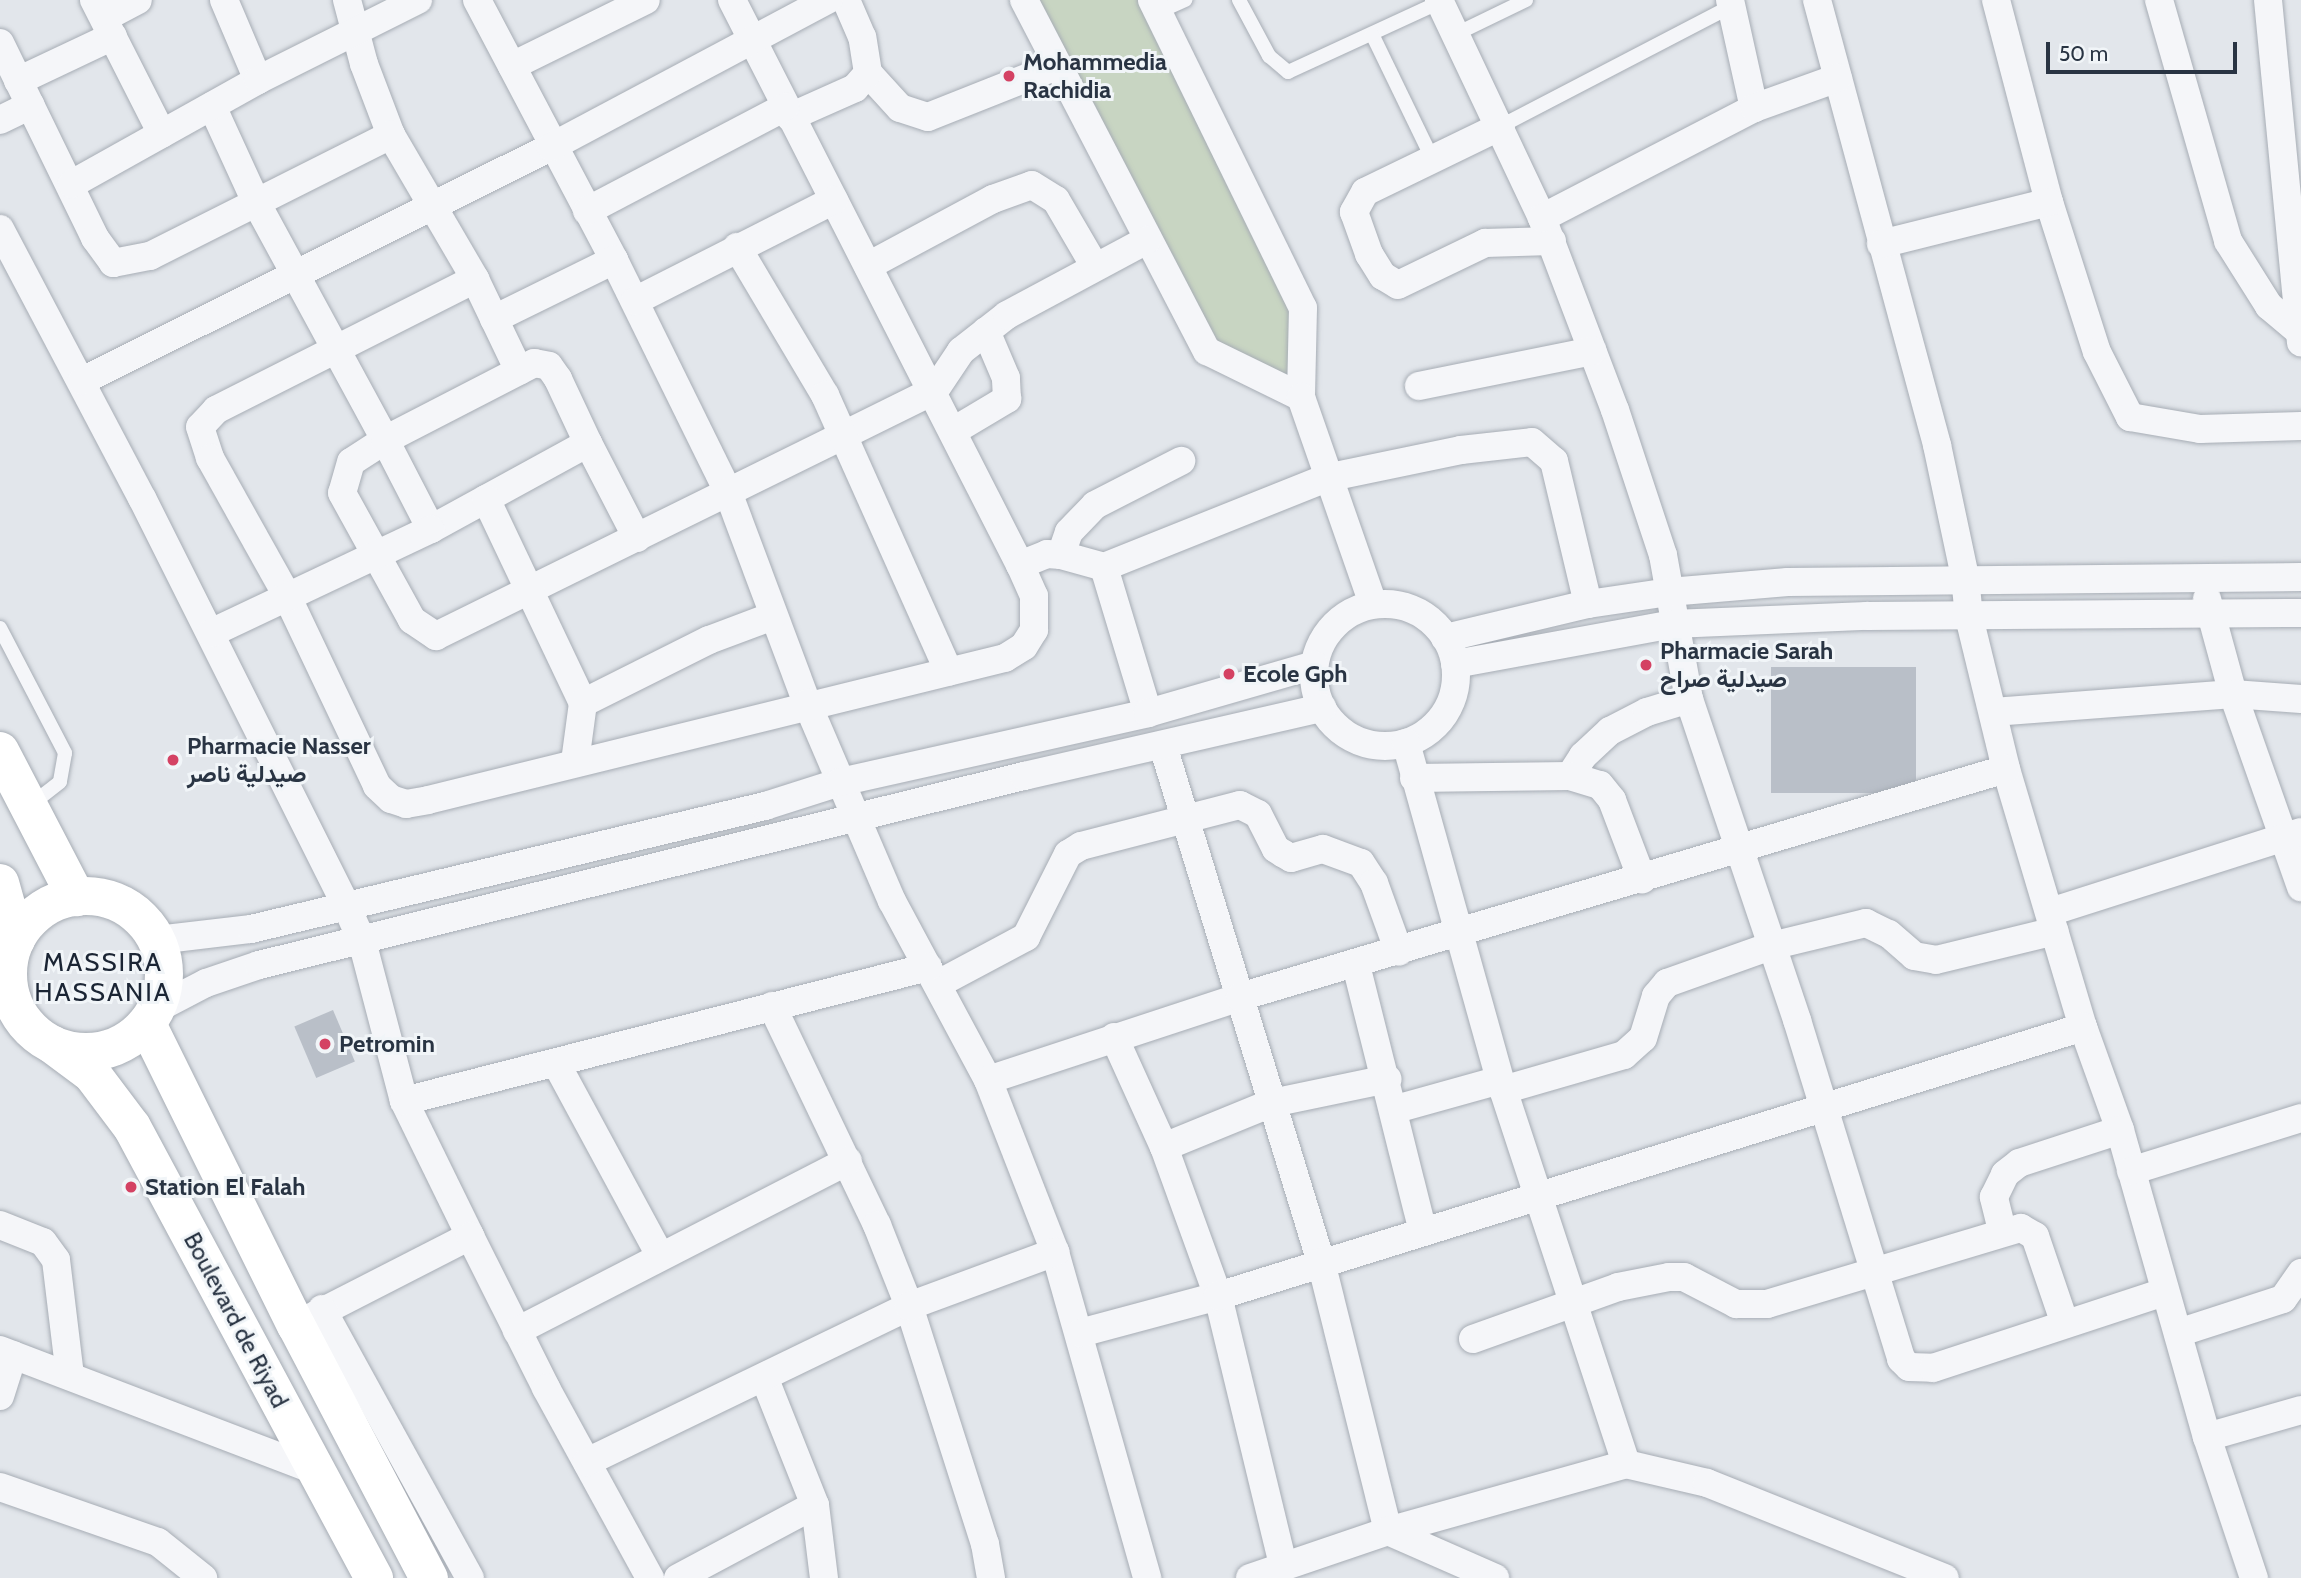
<!DOCTYPE html>
<meta charset="utf-8">
<style>
body{margin:0}
#map{position:relative;width:2301px;height:1578px;overflow:hidden;background:#e2e6eb;font-family:Cabin,Vazirmatn,sans-serif}
div>[style]{position:absolute}
[style*='--x']{left:calc(var(--x)*1px);top:calc(var(--y)*1px);width:calc(var(--w)*1px);rotate:calc(var(--a)*1deg)}
.green>*{inset:0;background:#c8d5c2}
.building>*{inset:0;background:#b9bfc8;transform-origin:0 0}
.roads{filter:drop-shadow(0 0 2px #a7adb5) drop-shadow(0 0 2px #a7adb5)}
.lane>*{height:14px;margin:-7px;padding:0 7px;transform-origin:7px;border-radius:7px;background:#f5f6f9}
.street>*{height:28px;margin:-14px;padding:0 14px;transform-origin:14px;border-radius:14px;background:#f5f6f9}
.street>.ring{margin:-14px;padding:0;box-sizing:content-box;background:none;border:28px solid #f5f6f9;border-radius:50%}
.secondary>*{height:38px;margin:-19px;padding:0 19px;transform-origin:19px;border-radius:19px;background:#fff}
.secondary>.ring{margin:-19px;padding:0;box-sizing:content-box;background:none;border:38px solid #fff;border-radius:50%}
.dots>*{width:19px;height:19px;translate:-50% -50%;box-sizing:border-box;border:4px solid #f1f5f8;border-radius:50%}
span{translate:-50% -50%;white-space:nowrap;text-align:center;line-height:1.15;-webkit-text-stroke:6px #f1f5f8;paint-order:stroke}
.poi-label{font-size:24px;color:#293443;font-weight:700}
.left{translate:0 -50%;text-align:left}
.street-label{font-size:24px;color:#293443}
.neighbourhood-label{font-size:26px;color:#1b2534;letter-spacing:2px}
.scale{position:absolute;left:2046px;top:42px;width:191px;height:32px;box-sizing:border-box;border:4px solid #293443;border-top:0;padding-left:9px;font-size:21px;line-height:24px;white-space:nowrap;color:#293443;-webkit-text-stroke:5px #f1f5f8;paint-order:stroke}
</style>
<div id="map">
<div class="green">
<i style="clip-path:polygon(1039px 0,1153px 0,1315px 318px,1305px 389px,1210px 345px)"></i>
</div>
<div class="building">
<i style="left:1916px;top:667px;width:126px;height:145px;rotate:90deg"></i>
<i style="left:333px;top:1010px;width:56px;height:42px;rotate:67deg"></i>
</div>
<div class="roads">
<div class="lane">
<i style="--x:1239;--y:0;--w:64;--a:61.8"></i>
<i style="--x:1269;--y:56;--w:25;--a:40"></i>
<i style="--x:1288;--y:72;--w:167;--a:-24.7"></i>
<i style="--x:1158;--y:12;--w:30;--a:-24"></i>
<i style="--x:1372;--y:34;--w:138;--a:64.2"></i>
<i style="--x:1456;--y:34;--w:78;--a:-25.9"></i>
<i style="--x:1501;--y:126;--w:260;--a:-27.5"></i>
<i style="--x:0;--y:628;--w:141;--a:62.5"></i>
<i style="--x:65;--y:753;--w:29;--a:100"></i>
<i style="--x:60;--y:782;--w:39;--a:142"></i>
</div>
<div class="street">
<i style="--x:94;--y:0;--w:150;--a:63.1"></i>
<i style="--x:224;--y:0;--w:87;--a:67"></i>
<i style="--x:347;--y:0;--w:66;--a:75.1"></i>
<i style="--x:364;--y:64;--w:76;--a:69.2"></i>
<i style="--x:391;--y:135;--w:167;--a:59.7"></i>
<i style="--x:475;--y:279;--w:102;--a:64.4"></i>
<i style="--x:477;--y:0;--w:294;--a:62.2"></i>
<i style="--x:614;--y:260;--w:258;--a:63.8"></i>
<i style="--x:728;--y:492;--w:225;--a:69.5"></i>
<i style="--x:807;--y:703;--w:215;--a:66.8"></i>
<i style="--x:892;--y:901;--w:203;--a:61.8"></i>
<i style="--x:988;--y:1080;--w:185;--a:68.7"></i>
<i style="--x:1055;--y:1252;--w:339;--a:74.2"></i>
<i style="--x:732;--y:0;--w:634;--a:62.99"></i>
<i style="--x:1020;--y:565;--w:29;--a:-22"></i>
<i style="--x:1047;--y:554;--w:14;--a:4"></i>
<i style="--x:1061;--y:555;--w:45;--a:15.6"></i>
<i style="--x:1024;--y:0;--w:396;--a:62.5"></i>
<i style="--x:1207;--y:351;--w:105;--a:26.1"></i>
<i style="--x:1152;--y:0;--w:343;--a:63.9"></i>
<i style="--x:1303;--y:308;--w:89;--a:91.3"></i>
<i style="--x:1301;--y:397;--w:219;--a:70.8"></i>
<i style="--x:1439;--y:0;--w:241;--a:64.7"></i>
<i style="--x:1542;--y:218;--w:205;--a:69.2"></i>
<i style="--x:1615;--y:410;--w:153;--a:71.7"></i>
<i style="--x:1663;--y:555;--w:146;--a:79.8"></i>
<i style="--x:1689;--y:699;--w:339;--a:71.4"></i>
<i style="--x:1797;--y:1020;--w:355;--a:72.9"></i>
<i style="--x:1901;--y:1359;--w:11;--a:45"></i>
<i style="--x:1909;--y:1367;--w:24;--a:2"></i>
<i style="--x:1933;--y:1368;--w:243;--a:-18.2"></i>
<i style="--x:1730;--y:0;--w:111;--a:77.5"></i>
<i style="--x:1817;--y:0;--w:461;--a:74.9"></i>
<i style="--x:1937;--y:445;--w:135;--a:78"></i>
<i style="--x:1965;--y:577;--w:40;--a:84.3"></i>
<i style="--x:1969;--y:617;--w:156;--a:76.3"></i>
<i style="--x:2006;--y:769;--w:269;--a:73.4"></i>
<i style="--x:2083;--y:1027;--w:109;--a:70.2"></i>
<i style="--x:2120;--y:1130;--w:319;--a:74.2"></i>
<i style="--x:2207;--y:1437;--w:149;--a:71.6"></i>
<i style="--x:1996;--y:0;--w:209;--a:75.3"></i>
<i style="--x:2049;--y:202;--w:157;--a:72.3"></i>
<i style="--x:2097;--y:352;--w:73;--a:63.1"></i>
<i style="--x:2130;--y:417;--w:71;--a:9.7"></i>
<i style="--x:2200;--y:429;--w:101;--a:-1.7"></i>
<i style="--x:2159;--y:0;--w:251;--a:74"></i>
<i style="--x:2228;--y:241;--w:77;--a:57.8"></i>
<i style="--x:2269;--y:306;--w:40;--a:40"></i>
<i style="--x:2268;--y:0;--w:344;--a:84.5"></i>
<i style="--x:106;--y:17;--w:36;--a:-28"></i>
<i style="--x:0;--y:43;--w:217;--a:64"></i>
<i style="--x:95;--y:238;--w:31;--a:54"></i>
<i style="--x:113;--y:263;--w:38;--a:-11"></i>
<i style="--x:150;--y:256;--w:270;--a:-26.7"></i>
<i style="--x:512;--y:66;--w:149;--a:-26.2"></i>
<i style="--x:868;--y:73;--w:47;--a:47.6"></i>
<i style="--x:900;--y:108;--w:29;--a:18"></i>
<i style="--x:928;--y:117;--w:139;--a:-21.6"></i>
<i style="--x:18;--y:81;--w:105;--a:-25.3"></i>
<i style="--x:212;--y:106;--w:106;--a:65.4"></i>
<i style="--x:256;--y:202;--w:271;--a:61.5"></i>
<i style="--x:385;--y:440;--w:40;--a:147.1"></i>
<i style="--x:351;--y:462;--w:32;--a:106"></i>
<i style="--x:342;--y:493;--w:145;--a:61.1"></i>
<i style="--x:412;--y:620;--w:29;--a:34"></i>
<i style="--x:436;--y:636;--w:556;--a:-26.24"></i>
<i style="--x:935;--y:390;--w:47;--a:-56.3"></i>
<i style="--x:961;--y:351;--w:58;--a:-38"></i>
<i style="--x:1007;--y:315;--w:159;--a:-28.2"></i>
<i style="--x:790;--y:117;--w:71;--a:-24"></i>
<i style="--x:855;--y:88;--w:20;--a:-49"></i>
<i style="--x:868;--y:73;--w:36;--a:-99"></i>
<i style="--x:862;--y:37;--w:40;--a:-113.4"></i>
<i style="--x:0;--y:120;--w:34;--a:-26"></i>
<i style="--x:1501;--y:126;--w:151;--a:154.1"></i>
<i style="--x:1365;--y:192;--w:23;--a:119"></i>
<i style="--x:1354;--y:212;--w:45;--a:70.3"></i>
<i style="--x:1369;--y:254;--w:26;--a:58"></i>
<i style="--x:1383;--y:276;--w:17;--a:31"></i>
<i style="--x:1398;--y:285;--w:97;--a:-25.8"></i>
<i style="--x:1485;--y:243;--w:67;--a:-1.7"></i>
<i style="--x:72;--y:184;--w:213;--a:-29.2"></i>
<i style="--x:258;--y:80;--w:179;--a:-26.6"></i>
<i style="--x:587;--y:211;--w:224;--a:-27.7"></i>
<i style="--x:1542;--y:218;--w:239;--a:-27.4"></i>
<i style="--x:1754;--y:108;--w:89;--a:-19.7"></i>
<i style="--x:0;--y:229;--w:304;--a:62.2"></i>
<i style="--x:142;--y:498;--w:453;--a:63.4"></i>
<i style="--x:345;--y:903;--w:42;--a:65.9"></i>
<i style="--x:362;--y:941;--w:165;--a:75.3"></i>
<i style="--x:404;--y:1101;--w:150;--a:63.9"></i>
<i style="--x:470;--y:1236;--w:195;--a:152.9"></i>
<i style="--x:1881;--y:244;--w:173;--a:-14"></i>
<i style="--x:737;--y:247;--w:172;--a:59.3"></i>
<i style="--x:825;--y:395;--w:303;--a:65.9"></i>
<i style="--x:868;--y:266;--w:142;--a:-28.2"></i>
<i style="--x:993;--y:199;--w:41;--a:-19.7"></i>
<i style="--x:1032;--y:185;--w:28;--a:32"></i>
<i style="--x:1056;--y:200;--w:75;--a:59.7"></i>
<i style="--x:475;--y:279;--w:290;--a:153.2"></i>
<i style="--x:216;--y:410;--w:23;--a:133"></i>
<i style="--x:200;--y:427;--w:33;--a:72"></i>
<i style="--x:210;--y:458;--w:156;--a:60.8"></i>
<i style="--x:286;--y:594;--w:212;--a:64.6"></i>
<i style="--x:377;--y:786;--w:19;--a:43"></i>
<i style="--x:391;--y:799;--w:16;--a:18"></i>
<i style="--x:406;--y:804;--w:22;--a:-10"></i>
<i style="--x:428;--y:800;--w:594;--a:-13.83"></i>
<i style="--x:1005;--y:658;--w:22;--a:-32"></i>
<i style="--x:1024;--y:646;--w:19;--a:-58"></i>
<i style="--x:1034;--y:630;--w:34;--a:-90"></i>
<i style="--x:1034;--y:596;--w:34;--a:-114"></i>
<i style="--x:635;--y:301;--w:223;--a:-26.9"></i>
<i style="--x:494;--y:319;--w:134;--a:-26.2"></i>
<i style="--x:534;--y:363;--w:15;--a:11"></i>
<i style="--x:549;--y:366;--w:16;--a:55"></i>
<i style="--x:558;--y:379;--w:71;--a:64.9"></i>
<i style="--x:588;--y:443;--w:179;--a:151.3"></i>
<i style="--x:431;--y:529;--w:100;--a:-117.3"></i>
<i style="--x:385;--y:440;--w:168;--a:-27.3"></i>
<i style="--x:82;--y:381;--w:524;--a:-26.52"></i>
<i style="--x:551;--y:147;--w:314;--a:-28"></i>
<i style="--x:1419;--y:386;--w:177;--a:-11.4"></i>
<i style="--x:955;--y:430;--w:61;--a:-30.8"></i>
<i style="--x:1007;--y:399;--w:21;--a:-93"></i>
<i style="--x:1006;--y:378;--w:51;--a:-113.1"></i>
<i style="--x:588;--y:443;--w:107;--a:62.7"></i>
<i style="--x:486;--y:499;--w:226;--a:64.6"></i>
<i style="--x:583;--y:703;--w:141;--a:-26.6"></i>
<i style="--x:709;--y:640;--w:68;--a:-20.6"></i>
<i style="--x:1061;--y:555;--w:24;--a:-71"></i>
<i style="--x:1069;--y:532;--w:37;--a:-46"></i>
<i style="--x:1095;--y:505;--w:97;--a:-27.1"></i>
<i style="--x:2207;--y:599;--w:98;--a:74.7"></i>
<i style="--x:2233;--y:694;--w:205;--a:70.6"></i>
<i class="ring" style="left:1314px;top:604px;width:114px;height:114px"></i>
<i style="--x:211;--y:633;--w:243;--a:-25.3"></i>
<i style="--x:1445;--y:638;--w:147;--a:-13.4"></i>
<i style="--x:1588;--y:604;--w:82;--a:-8.4"></i>
<i style="--x:1669;--y:592;--w:119;--a:-4.8"></i>
<i style="--x:1788;--y:582;--w:513;--a:-0.56"></i>
<i style="--x:1455;--y:664;--w:222;--a:-10.4"></i>
<i style="--x:1673;--y:624;--w:194;--a:-2.4"></i>
<i style="--x:1867;--y:616;--w:434;--a:-0.4"></i>
<i style="--x:1993;--y:712;--w:241;--a:-4.3"></i>
<i style="--x:2233;--y:694;--w:68;--a:4.2"></i>
<i style="--x:1148;--y:713;--w:152;--a:-106.8"></i>
<i style="--x:1104;--y:567;--w:239;--a:-21.8"></i>
<i style="--x:1326;--y:478;--w:138;--a:-11.7"></i>
<i style="--x:1461;--y:450;--w:71;--a:-6.4"></i>
<i style="--x:1532;--y:442;--w:29;--a:41"></i>
<i style="--x:1554;--y:461;--w:147;--a:76.6"></i>
<i style="--x:1406;--y:743;--w:350;--a:74.4"></i>
<i style="--x:1500;--y:1080;--w:404;--a:71.8"></i>
<i style="--x:1163;--y:746;--w:540;--a:72.98"></i>
<i style="--x:1321;--y:1262;--w:277;--a:76"></i>
<i style="--x:1388;--y:1531;--w:117;--a:23.7"></i>
<i style="--x:575;--y:762;--w:60;--a:-82.3"></i>
<i style="--x:1570;--y:776;--w:24;--a:-57"></i>
<i style="--x:1583;--y:756;--w:37;--a:-43"></i>
<i style="--x:1610;--y:731;--w:42;--a:-27.2"></i>
<i style="--x:1647;--y:712;--w:44;--a:-17.2"></i>
<i style="--x:1414;--y:778;--w:156;--a:-0.7"></i>
<i style="--x:1570;--y:776;--w:31;--a:17"></i>
<i style="--x:1600;--y:785;--w:19;--a:51"></i>
<i style="--x:1612;--y:800;--w:85;--a:69.2"></i>
<i style="--x:2050;--y:912;--w:263;--a:-17.7"></i>
<i style="--x:157;--y:940;--w:95;--a:-6.7"></i>
<i style="--x:251;--y:929;--w:529;--a:-13.46"></i>
<i style="--x:765;--y:806;--w:79;--a:-17.7"></i>
<i style="--x:840;--y:782;--w:316;--a:-12.6"></i>
<i style="--x:1148;--y:713;--w:173;--a:-16.1"></i>
<i style="--x:1356;--y:965;--w:275;--a:75.9"></i>
<i style="--x:938;--y:984;--w:100;--a:-28.1"></i>
<i style="--x:1026;--y:937;--w:93;--a:-63.2"></i>
<i style="--x:1068;--y:854;--w:15;--a:-32"></i>
<i style="--x:1081;--y:846;--w:164;--a:-14.5"></i>
<i style="--x:1240;--y:805;--w:20;--a:27"></i>
<i style="--x:1258;--y:814;--w:39;--a:63"></i>
<i style="--x:1276;--y:849;--w:9;--a:32"></i>
<i style="--x:1284;--y:854;--w:8;--a:30"></i>
<i style="--x:1291;--y:858;--w:33;--a:-16"></i>
<i style="--x:1323;--y:849;--w:40;--a:20.2"></i>
<i style="--x:1361;--y:863;--w:24;--a:57"></i>
<i style="--x:1374;--y:883;--w:73;--a:70.1"></i>
<i style="--x:772;--y:1006;--w:243;--a:64.4"></i>
<i style="--x:877;--y:1225;--w:87;--a:68.4"></i>
<i style="--x:909;--y:1306;--w:250;--a:72.3"></i>
<i style="--x:985;--y:1544;--w:35;--a:80"></i>
<i style="--x:156;--y:1009;--w:56;--a:-27.5"></i>
<i style="--x:206;--y:983;--w:56;--a:-18.8"></i>
<i style="--x:259;--y:965;--w:788;--a:-13.88"></i>
<i style="--x:1024;--y:776;--w:306;--a:-12.9"></i>
<i style="--x:1114;--y:1037;--w:121;--a:65.6"></i>
<i style="--x:1164;--y:1147;--w:158;--a:70.1"></i>
<i style="--x:1218;--y:1296;--w:276;--a:76.4"></i>
<i style="--x:556;--y:1063;--w:218;--a:61.6"></i>
<i style="--x:988;--y:1080;--w:265;--a:-18.2"></i>
<i style="--x:1240;--y:997;--w:799;--a:-16.58"></i>
<i style="--x:1503;--y:1090;--w:126;--a:-16.1"></i>
<i style="--x:1624;--y:1055;--w:25;--a:-42"></i>
<i style="--x:1643;--y:1038;--w:44;--a:-72.8"></i>
<i style="--x:1656;--y:996;--w:17;--a:-50"></i>
<i style="--x:1667;--y:983;--w:110;--a:-19.6"></i>
<i style="--x:1771;--y:946;--w:98;--a:-13.6"></i>
<i style="--x:1866;--y:923;--w:25;--a:26"></i>
<i style="--x:1889;--y:934;--w:33;--a:41"></i>
<i style="--x:1914;--y:956;--w:22;--a:10"></i>
<i style="--x:1936;--y:960;--w:122;--a:-13.7"></i>
<i style="--x:404;--y:1101;--w:541;--a:-14.34"></i>
<i style="--x:1396;--y:1109;--w:108;--a:-15.6"></i>
<i style="--x:1164;--y:1147;--w:117;--a:-22.2"></i>
<i style="--x:1272;--y:1103;--w:118;--a:-11.7"></i>
<i style="--x:2131;--y:1171;--w:178;--a:-17.3"></i>
<i style="--x:0;--y:1225;--w:46;--a:21.6"></i>
<i style="--x:43;--y:1242;--w:22;--a:54"></i>
<i style="--x:56;--y:1260;--w:117;--a:83.1"></i>
<i style="--x:2002;--y:1230;--w:34;--a:-104"></i>
<i style="--x:1994;--y:1197;--w:25;--a:-64"></i>
<i style="--x:2005;--y:1174;--w:18;--a:-38"></i>
<i style="--x:2019;--y:1163;--w:106;--a:-18.1"></i>
<i style="--x:470;--y:1236;--w:170;--a:63.4"></i>
<i style="--x:546;--y:1388;--w:217;--a:61.3"></i>
<i style="--x:322;--y:1309;--w:307;--a:61.2"></i>
<i style="--x:517;--y:1331;--w:372;--a:-27.2"></i>
<i style="--x:1080;--y:1333;--w:143;--a:-15"></i>
<i style="--x:1218;--y:1296;--w:906;--a:-17.27"></i>
<i style="--x:2178;--y:1333;--w:110;--a:-17.9"></i>
<i style="--x:2283;--y:1299;--w:32;--a:-55"></i>
<i style="--x:1473;--y:1339;--w:154;--a:-19.7"></i>
<i style="--x:1618;--y:1287;--w:52;--a:-11.1"></i>
<i style="--x:1669;--y:1277;--w:15;--a:0"></i>
<i style="--x:1684;--y:1277;--w:59;--a:27.4"></i>
<i style="--x:1736;--y:1304;--w:31;--a:0"></i>
<i style="--x:1767;--y:1304;--w:265;--a:-16.7"></i>
<i style="--x:2021;--y:1228;--w:16;--a:30"></i>
<i style="--x:2035;--y:1236;--w:93;--a:71.2"></i>
<i style="--x:0;--y:1350;--w:337;--a:20.9"></i>
<i style="--x:764;--y:1377;--w:138;--a:68.3"></i>
<i style="--x:815;--y:1505;--w:74;--a:83"></i>
<i style="--x:0;--y:1396;--w:43;--a:-72.4"></i>
<i style="--x:2207;--y:1437;--w:98;--a:-16"></i>
<i style="--x:587;--y:1462;--w:358;--a:-25.8"></i>
<i style="--x:909;--y:1306;--w:156;--a:-20.3"></i>
<i style="--x:0;--y:1487;--w:167;--a:19.2"></i>
<i style="--x:158;--y:1542;--w:58;--a:38.7"></i>
<i style="--x:678;--y:1578;--w:155;--a:-28.1"></i>
<i style="--x:1250;--y:1578;--w:146;--a:-18.8"></i>
<i style="--x:1388;--y:1531;--w:247;--a:-15.7"></i>
<i style="--x:1626;--y:1464;--w:83;--a:13.2"></i>
<i style="--x:1707;--y:1483;--w:256;--a:21.8"></i>
</div>
<div class="secondary">
<i style="--x:0;--y:751;--w:165;--a:62.5"></i>
<i style="--x:0;--y:883;--w:59;--a:74.3"></i>
<i class="ring" style="left:8px;top:896px;width:118px;height:118px"></i>
<i style="--x:147;--y:1024;--w:336;--a:63.7"></i>
<i style="--x:296;--y:1325;--w:286;--a:62.3"></i>
<i style="--x:53;--y:1045;--w:49;--a:36.6"></i>
<i style="--x:92;--y:1074;--w:66;--a:53"></i>
<i style="--x:132;--y:1127;--w:512;--a:61.78"></i>
</div>
</div>
<div class="dots">
<i style="left:1009px;top:76px;background:#d44263"></i>
<i style="left:1646px;top:665px;background:#d44263"></i>
<i style="left:1229px;top:674px;background:#d44263"></i>
<i style="left:173px;top:760px;background:#d44263"></i>
<i style="left:325px;top:1044px;background:#d44263"></i>
<i style="left:131px;top:1187px;background:#d44263"></i>
</div>
<div class="poi-label">
<span class="left" style="left:1023px;top:76px">Mohammedia<br>Rachidia</span>
<span class="left" style="left:1660px;top:665px">Pharmacie Sarah<br>صيدلية صراح</span>
<span class="left" style="left:1243px;top:674px">Ecole Gph</span>
<span class="left" style="left:187px;top:760px">Pharmacie Nasser<br>صيدلية ناصر</span>
<span class="left" style="left:339px;top:1044px">Petromin</span>
<span class="left" style="left:145px;top:1187px">Station El Falah</span>
</div>
<div class="street-label">
<span style="left:236px;top:1320px;rotate:62deg">Boulevard de Riyad</span>
</div>
<div class="neighbourhood-label">
<span style="left:103px;top:978px">MASSIRA<br>HASSANIA</span>
</div>
<div class="scale">50 m</div>
</div>
